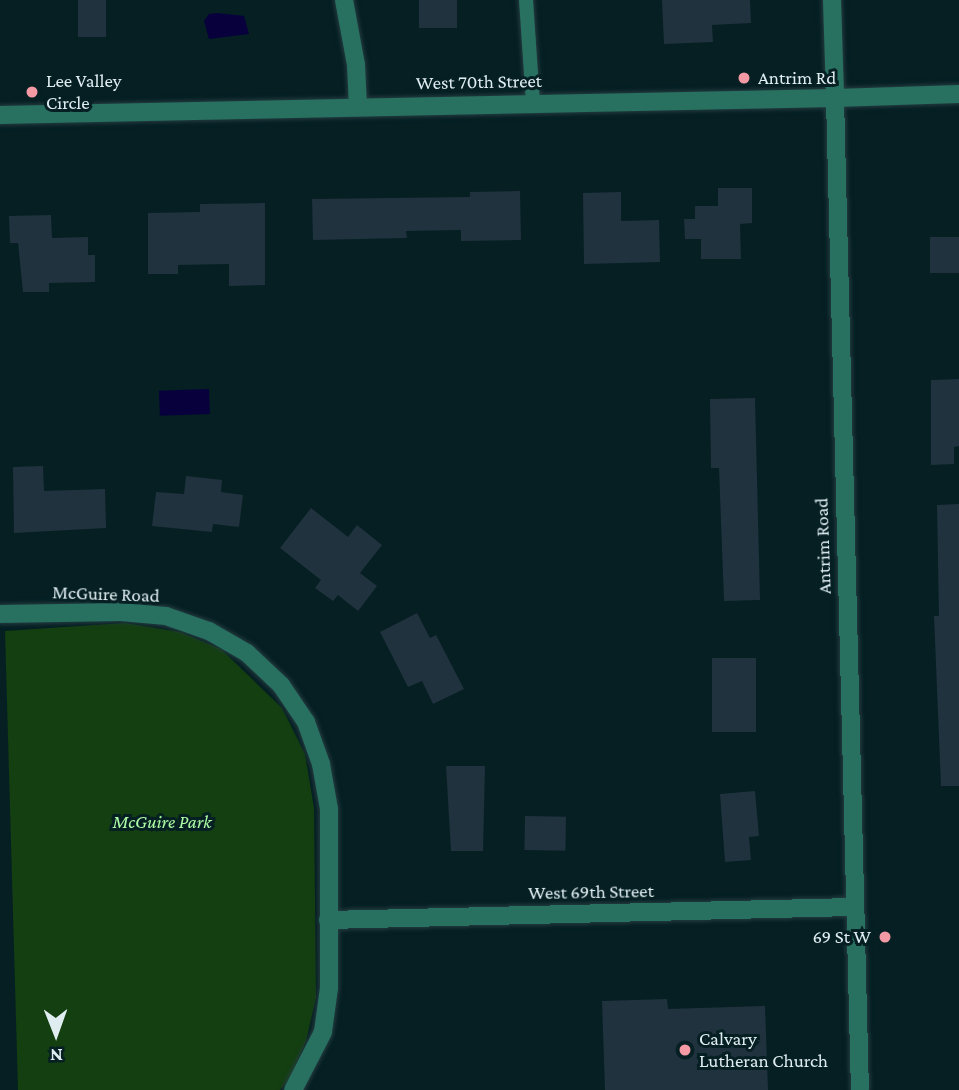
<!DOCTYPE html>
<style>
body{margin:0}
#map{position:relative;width:959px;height:1090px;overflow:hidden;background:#051f23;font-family:"Crimson Pro",serif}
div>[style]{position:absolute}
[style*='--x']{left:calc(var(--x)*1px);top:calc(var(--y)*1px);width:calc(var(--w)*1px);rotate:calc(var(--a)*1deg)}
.green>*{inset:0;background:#143f11}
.water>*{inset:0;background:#07003c;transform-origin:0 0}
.building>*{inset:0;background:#20323e;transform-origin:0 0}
.roads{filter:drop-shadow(0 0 2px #243c40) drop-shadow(0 0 2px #243c40)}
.service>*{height:14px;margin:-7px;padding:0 7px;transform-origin:7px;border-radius:7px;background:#287160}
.minor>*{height:18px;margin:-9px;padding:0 9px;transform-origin:9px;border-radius:9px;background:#287160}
.tertiary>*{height:18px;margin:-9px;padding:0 9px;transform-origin:9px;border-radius:9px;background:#287160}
.dots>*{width:19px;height:19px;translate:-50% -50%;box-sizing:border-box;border:4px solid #051f23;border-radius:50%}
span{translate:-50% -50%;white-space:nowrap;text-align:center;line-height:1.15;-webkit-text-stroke:6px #051f23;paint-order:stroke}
.poi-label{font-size:19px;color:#dfedf0}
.left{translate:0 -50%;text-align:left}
.right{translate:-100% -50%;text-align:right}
.street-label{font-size:19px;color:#dfedf0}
.park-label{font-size:19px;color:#adfca4;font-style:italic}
.north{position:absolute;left:21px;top:999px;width:70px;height:70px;-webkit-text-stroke:5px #051f23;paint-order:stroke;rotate:179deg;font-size:19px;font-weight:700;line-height:28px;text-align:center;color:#dfedf0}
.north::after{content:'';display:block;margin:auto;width:24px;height:32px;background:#dfedf0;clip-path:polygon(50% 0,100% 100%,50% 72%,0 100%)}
</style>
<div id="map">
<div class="green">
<i style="clip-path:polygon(125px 623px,180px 632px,221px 649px,282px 708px,305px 754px,314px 808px,316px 998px,306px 1041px,290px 1078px,280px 1090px,18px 1090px,5px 631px)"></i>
</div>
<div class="water">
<i style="clip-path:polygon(217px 13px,244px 16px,249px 34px,209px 39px,204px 21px,209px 14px)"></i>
<i style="left:209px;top:389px;width:25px;height:50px;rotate:88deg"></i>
</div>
<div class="building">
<i style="left:78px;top:0;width:28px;height:37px"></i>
<i style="left:419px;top:0;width:38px;height:28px"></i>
<i style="clip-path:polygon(662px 0,750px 0,751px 23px,712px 25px,713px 42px,664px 44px)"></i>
<i style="clip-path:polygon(718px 188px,752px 188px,752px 223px,740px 224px,741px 259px,701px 259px,701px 239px,685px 239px,684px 219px,695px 219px,695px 206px,718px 206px)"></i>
<i style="clip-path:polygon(520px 191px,521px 240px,461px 241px,461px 230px,406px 231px,407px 238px,313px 240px,312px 199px,470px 197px,470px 192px)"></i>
<i style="clip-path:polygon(621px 192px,621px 221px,659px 220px,660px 262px,584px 264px,583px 193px)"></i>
<i style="clip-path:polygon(265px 203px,265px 285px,229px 286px,229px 264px,178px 265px,178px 274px,148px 274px,148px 213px,200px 212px,200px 204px)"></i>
<i style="clip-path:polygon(51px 215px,52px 238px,88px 237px,88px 255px,95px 255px,95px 282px,49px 283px,49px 292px,23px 292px,18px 243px,10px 243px,9px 216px)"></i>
<i style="left:959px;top:237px;width:36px;height:29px;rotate:90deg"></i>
<i style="clip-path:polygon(959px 379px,959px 446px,954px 447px,954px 464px,931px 465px,931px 380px)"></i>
<i style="clip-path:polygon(755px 398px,760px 600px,724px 601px,719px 468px,711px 468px,710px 399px)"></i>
<i style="clip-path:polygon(43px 466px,44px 491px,105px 489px,106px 528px,14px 533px,13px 467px)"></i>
<i style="clip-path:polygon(186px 476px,222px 480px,221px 492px,243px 495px,239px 527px,213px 524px,212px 532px,152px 526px,156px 492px,184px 494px)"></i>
<i style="clip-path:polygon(959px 504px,959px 786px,941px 786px,934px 616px,939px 616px,937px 505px)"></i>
<i style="clip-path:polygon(311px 508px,348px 537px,357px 525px,382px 545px,360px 573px,377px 586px,358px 611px,338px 595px,333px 601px,315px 588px,321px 580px,280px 548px)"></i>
<i style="clip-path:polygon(417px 613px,430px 638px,436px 635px,464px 689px,433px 704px,422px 681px,408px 687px,380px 632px)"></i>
<i style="left:712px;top:658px;width:44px;height:74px"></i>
<i style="clip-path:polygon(446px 766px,485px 766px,483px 851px,451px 851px)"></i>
<i style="clip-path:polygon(755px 791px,759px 836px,749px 837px,751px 860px,725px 862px,720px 794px)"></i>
<i style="left:525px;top:816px;width:41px;height:34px;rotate:1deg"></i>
<i style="clip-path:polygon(667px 999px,668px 1009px,765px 1006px,768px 1090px,605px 1090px,602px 1001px)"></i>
</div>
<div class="roads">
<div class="service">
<i style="--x:526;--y:0;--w:102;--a:86.1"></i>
</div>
<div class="minor">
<i style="--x:344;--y:0;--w:66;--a:79.5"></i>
<i style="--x:356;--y:65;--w:41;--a:87.2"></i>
<i style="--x:832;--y:0;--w:98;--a:88.2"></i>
<i style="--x:835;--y:98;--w:124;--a:-1.8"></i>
<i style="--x:0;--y:614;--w:121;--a:-0.9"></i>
<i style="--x:121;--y:612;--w:45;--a:5.1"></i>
<i style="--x:166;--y:616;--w:46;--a:19.2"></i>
<i style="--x:209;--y:631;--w:44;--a:30.1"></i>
<i style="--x:247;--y:653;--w:47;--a:43.3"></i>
<i style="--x:281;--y:685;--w:45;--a:56"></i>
<i style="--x:306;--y:722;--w:45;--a:70.3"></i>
<i style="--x:321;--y:764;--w:46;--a:79.9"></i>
<i style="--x:329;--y:809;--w:179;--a:90"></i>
<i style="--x:329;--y:988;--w:44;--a:97.8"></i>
<i style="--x:323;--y:1032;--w:65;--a:117.3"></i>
<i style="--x:328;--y:920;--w:526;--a:-1.42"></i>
</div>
<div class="tertiary">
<i style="--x:0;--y:115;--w:835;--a:-1.17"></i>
<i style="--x:835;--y:98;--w:992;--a:88.56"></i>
</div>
</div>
<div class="dots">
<i style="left:744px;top:78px;background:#f49aa5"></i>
<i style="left:32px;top:92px;background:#f49aa5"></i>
<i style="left:885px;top:937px;background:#f49aa5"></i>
<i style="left:685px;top:1050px;background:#f49aa5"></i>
</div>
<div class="poi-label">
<span class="left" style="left:758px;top:78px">Antrim Rd</span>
<span class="left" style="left:46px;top:92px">Lee Valley<br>Circle</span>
<span class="right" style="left:871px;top:937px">69 St W</span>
<span class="left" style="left:699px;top:1050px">Calvary<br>Lutheran Church</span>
</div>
<div class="street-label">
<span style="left:479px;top:82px;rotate:-1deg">West 70th Street</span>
<span style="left:823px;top:546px;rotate:-92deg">Antrim Road</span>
<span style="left:106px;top:594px;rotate:2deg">McGuire Road</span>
<span style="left:591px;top:892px;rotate:-1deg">West 69th Street</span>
</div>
<div class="park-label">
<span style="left:162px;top:822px">McGuire Park</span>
</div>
<div class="north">N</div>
</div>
